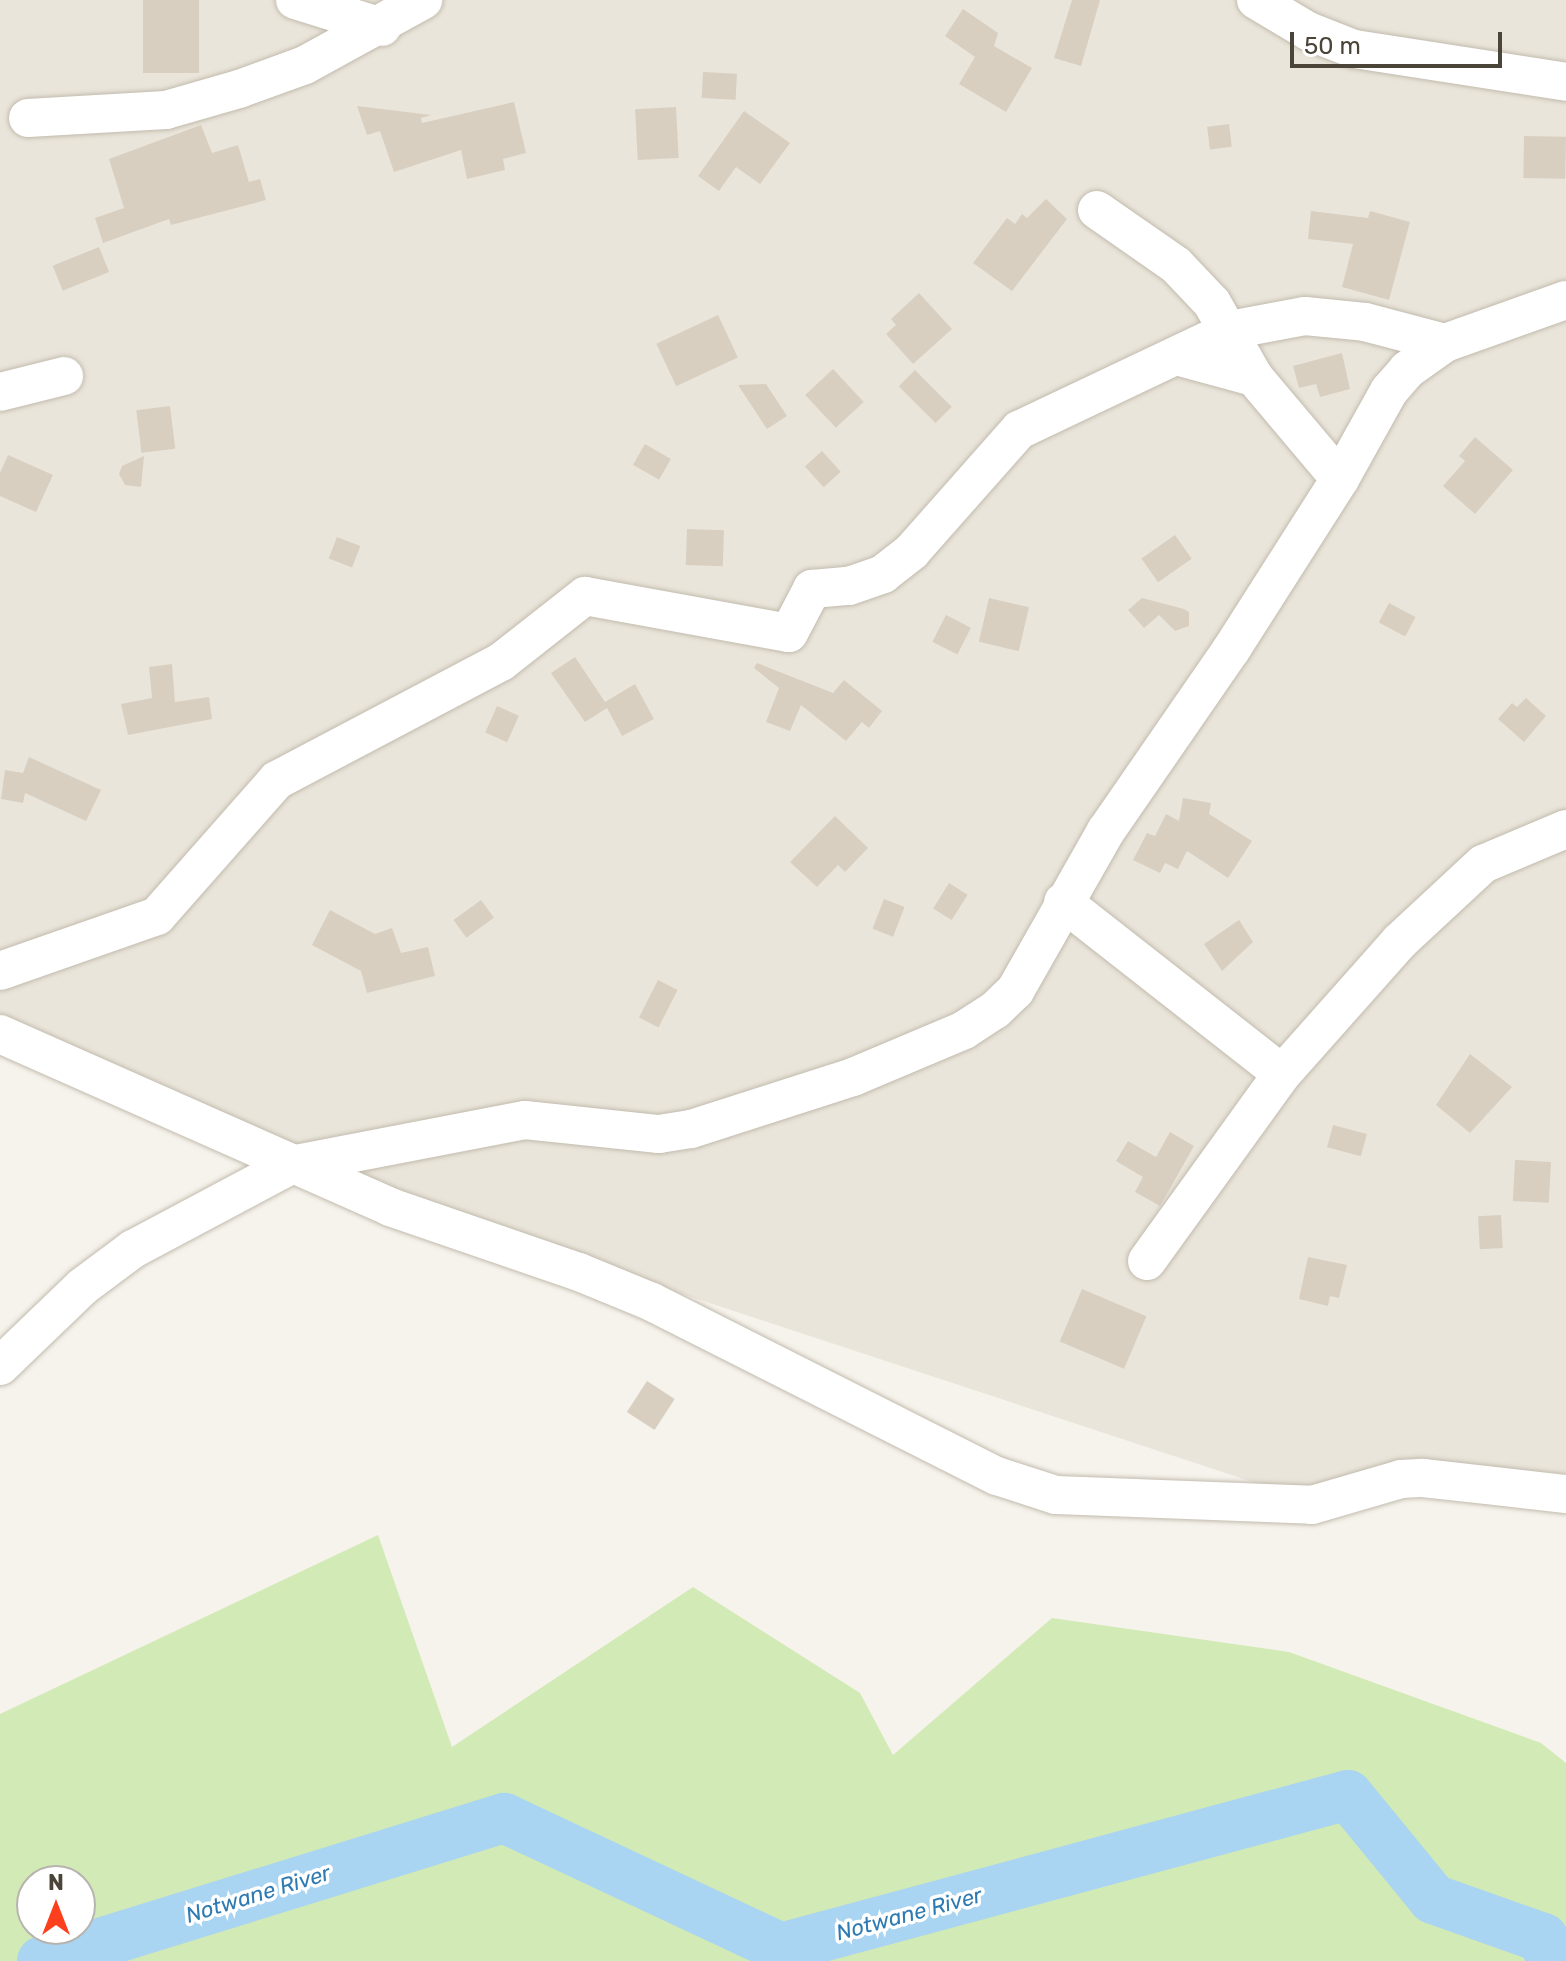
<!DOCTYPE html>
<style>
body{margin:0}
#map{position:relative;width:1566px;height:1961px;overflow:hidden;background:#f6f3ec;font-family:Rubik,sans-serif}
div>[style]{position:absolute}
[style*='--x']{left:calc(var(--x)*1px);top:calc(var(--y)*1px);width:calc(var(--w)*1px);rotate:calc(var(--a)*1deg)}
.residential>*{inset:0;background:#eae5da}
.green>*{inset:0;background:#d2eab5}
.river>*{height:50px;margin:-25px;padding:0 25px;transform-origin:25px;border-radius:25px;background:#a9d4f2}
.building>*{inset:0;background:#d8cfc1;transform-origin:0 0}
.roads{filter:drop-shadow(0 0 2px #c2bbae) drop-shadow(0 0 2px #c2bbae)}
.minor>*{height:38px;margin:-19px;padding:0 19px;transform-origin:19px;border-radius:19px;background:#fff}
span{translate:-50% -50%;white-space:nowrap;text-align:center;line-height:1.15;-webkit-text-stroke:7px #fff;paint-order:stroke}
.water-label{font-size:22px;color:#2e7ab2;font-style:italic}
.north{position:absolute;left:16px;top:1865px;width:80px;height:80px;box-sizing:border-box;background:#fff;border:2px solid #b7b4b0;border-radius:50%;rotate:0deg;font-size:22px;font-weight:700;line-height:32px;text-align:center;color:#4b4439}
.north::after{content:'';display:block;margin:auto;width:28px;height:36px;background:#fc3f1d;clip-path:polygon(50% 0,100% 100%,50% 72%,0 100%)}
.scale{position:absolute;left:1290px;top:32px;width:212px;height:36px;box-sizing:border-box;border:4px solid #4b4439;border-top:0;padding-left:10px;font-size:24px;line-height:28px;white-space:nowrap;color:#4b4439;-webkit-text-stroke:6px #fff;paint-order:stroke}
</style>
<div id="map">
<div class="residential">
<i style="clip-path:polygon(0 0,1566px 0,1566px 1473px,1268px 1487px,291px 1165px,0 1034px)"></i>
</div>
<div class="green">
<i style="clip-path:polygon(evenodd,378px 1535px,452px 1747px,693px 1587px,860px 1693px,893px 1755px,1052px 1618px,1289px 1652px,1541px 1743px,1566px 1763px,1566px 1961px,0 1961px,0 1714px,378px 1535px,32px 1881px,80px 1881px,80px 1929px,32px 1929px,32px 1881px)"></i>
</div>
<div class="river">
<i style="--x:42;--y:1961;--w:484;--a:-17.2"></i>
<i style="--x:504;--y:1818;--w:306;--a:25.1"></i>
<i style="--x:781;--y:1948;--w:587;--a:-15.1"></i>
<i style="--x:1348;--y:1795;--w:134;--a:50.7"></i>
<i style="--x:1433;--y:1899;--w:117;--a:19.5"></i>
<i style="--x:1543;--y:1938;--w:25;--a:69"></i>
</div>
<div class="building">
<i style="left:143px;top:0;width:56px;height:73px"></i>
<i style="clip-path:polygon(1072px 0,1100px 0,1081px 66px,1054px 58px)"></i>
<i style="clip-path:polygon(963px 9px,998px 33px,994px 46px,1032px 68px,1006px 112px,959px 84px,975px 57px,945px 36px)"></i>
<i style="left:703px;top:72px;width:34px;height:26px;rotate:3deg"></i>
<i style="clip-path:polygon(514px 102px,526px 153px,503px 159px,505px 170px,467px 179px,461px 150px,394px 172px,380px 131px,367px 135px,357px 106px,431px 115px,421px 118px,422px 123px)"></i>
<i style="left:676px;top:107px;width:51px;height:41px;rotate:87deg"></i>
<i style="clip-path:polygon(744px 111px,790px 143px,760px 184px,736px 167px,719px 191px,698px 176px)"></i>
<i style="left:1229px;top:124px;width:23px;height:22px;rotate:83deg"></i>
<i style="clip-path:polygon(201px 125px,212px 153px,238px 145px,249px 182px,260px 179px,266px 200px,171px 225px,169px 219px,103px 243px,95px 218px,124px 208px,109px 159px)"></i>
<i style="left:1524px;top:136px;width:42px;height:42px;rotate:1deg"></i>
<i style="clip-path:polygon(1046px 199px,1067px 219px,1012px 291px,973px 263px,1007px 218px,1015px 224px,1022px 214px,1027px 218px)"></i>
<i style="clip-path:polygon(1311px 211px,1368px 218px,1370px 211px,1410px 222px,1389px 300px,1342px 287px,1353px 244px,1308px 239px)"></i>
<i style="left:99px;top:247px;width:27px;height:50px;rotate:68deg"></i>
<i style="clip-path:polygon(919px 293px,952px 329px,913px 364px,886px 334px,896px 325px,891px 319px)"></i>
<i style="left:718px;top:315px;width:47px;height:68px;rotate:65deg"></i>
<i style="clip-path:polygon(1342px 353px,1350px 389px,1320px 397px,1316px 384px,1299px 388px,1293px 366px)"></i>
<i style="left:833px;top:369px;width:45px;height:38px;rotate:47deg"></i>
<i style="left:915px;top:370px;width:52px;height:23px;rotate:45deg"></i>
<i style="clip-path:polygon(766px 384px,787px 416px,767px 429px,738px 385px)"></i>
<i style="left:170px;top:406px;width:43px;height:34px;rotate:83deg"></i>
<i style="clip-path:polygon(1475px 437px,1513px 470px,1475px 514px,1443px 486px,1465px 461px,1459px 456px)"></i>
<i style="left:645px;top:444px;width:30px;height:24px;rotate:30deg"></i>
<i style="left:822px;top:451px;width:28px;height:23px;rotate:48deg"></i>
<i style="clip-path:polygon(8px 455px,53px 475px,36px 512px,0 496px,0 473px)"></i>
<i style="clip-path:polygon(144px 456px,141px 487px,125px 485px,119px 474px,122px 466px)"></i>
<i style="left:687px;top:529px;width:37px;height:36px;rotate:2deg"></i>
<i style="left:1175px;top:535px;width:29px;height:41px;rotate:55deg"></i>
<i style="left:337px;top:537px;width:25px;height:23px;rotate:21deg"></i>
<i style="left:989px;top:598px;width:41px;height:45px;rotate:13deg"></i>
<i style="clip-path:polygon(1142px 598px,1184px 609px,1189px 612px,1189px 626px,1175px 631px,1159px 615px,1144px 628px,1128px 610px)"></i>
<i style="left:1389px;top:603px;width:30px;height:22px;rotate:28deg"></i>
<i style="left:946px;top:615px;width:28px;height:30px;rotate:27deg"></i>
<i style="clip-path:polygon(575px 657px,605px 702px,635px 684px,654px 719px,622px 736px,607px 708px,585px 722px,551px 673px)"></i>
<i style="clip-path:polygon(757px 663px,833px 693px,844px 680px,882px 711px,869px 728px,862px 722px,846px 741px,801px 705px,790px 731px,766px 722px,779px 688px,754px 668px)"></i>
<i style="clip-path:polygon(172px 664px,175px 702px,209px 697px,212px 719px,128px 735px,121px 704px,152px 698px,149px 667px)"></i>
<i style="clip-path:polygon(1526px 698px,1546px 716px,1524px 742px,1498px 719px,1512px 703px,1517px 707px)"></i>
<i style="left:497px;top:706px;width:24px;height:29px;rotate:24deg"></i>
<i style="clip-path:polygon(29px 757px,101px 790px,86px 821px,25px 793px,23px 803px,1px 799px,5px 770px,23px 773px)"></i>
<i style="clip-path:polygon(1183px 798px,1211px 803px,1209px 814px,1252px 841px,1228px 878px,1187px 851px,1178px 869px,1165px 863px,1160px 873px,1133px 860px,1147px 833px,1155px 836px,1166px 814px,1179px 821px)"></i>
<i style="clip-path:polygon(835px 816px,868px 848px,845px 872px,838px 865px,817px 887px,790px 862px)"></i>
<i style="left:949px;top:883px;width:22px;height:30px;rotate:32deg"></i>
<i style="left:884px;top:899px;width:22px;height:32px;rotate:21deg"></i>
<i style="left:481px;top:900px;width:22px;height:34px;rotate:54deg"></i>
<i style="clip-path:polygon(330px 910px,375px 934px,392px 928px,401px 953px,428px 947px,435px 976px,367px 993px,361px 971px,312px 945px)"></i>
<i style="clip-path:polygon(1239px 920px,1253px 942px,1222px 971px,1204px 944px)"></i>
<i style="left:658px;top:980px;width:22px;height:42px;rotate:27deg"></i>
<i style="clip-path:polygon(1470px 1054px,1512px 1087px,1470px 1133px,1436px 1105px)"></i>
<i style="left:1333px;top:1125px;width:35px;height:23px;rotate:15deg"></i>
<i style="clip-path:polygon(1170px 1132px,1194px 1146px,1160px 1206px,1135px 1192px,1143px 1177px,1116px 1161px,1128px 1141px,1156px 1157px)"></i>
<i style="left:1515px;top:1160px;width:36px;height:41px;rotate:3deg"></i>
<i style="left:1501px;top:1215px;width:33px;height:23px;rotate:87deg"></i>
<i style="clip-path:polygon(1308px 1257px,1347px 1265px,1339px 1298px,1330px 1296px,1328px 1306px,1299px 1299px)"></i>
<i style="left:1082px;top:1289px;width:70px;height:57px;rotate:23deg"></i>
<i style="left:647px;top:1381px;width:33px;height:37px;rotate:33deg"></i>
</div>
<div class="roads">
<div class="minor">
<i style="--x:295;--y:0;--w:91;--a:17.2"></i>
<i style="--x:1256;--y:0;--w:61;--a:30.8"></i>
<i style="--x:1308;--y:31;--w:49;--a:21.4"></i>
<i style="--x:1354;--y:49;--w:215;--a:8.8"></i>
<i style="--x:28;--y:118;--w:138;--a:-3.3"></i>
<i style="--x:166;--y:110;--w:76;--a:-16"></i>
<i style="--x:239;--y:89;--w:70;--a:-20"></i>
<i style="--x:305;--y:65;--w:135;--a:-28.8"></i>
<i style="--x:1097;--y:210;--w:96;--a:34.8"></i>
<i style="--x:1176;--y:265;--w:52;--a:46.5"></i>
<i style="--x:1212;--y:303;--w:85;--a:60.4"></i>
<i style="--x:1176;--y:356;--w:81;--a:15.1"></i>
<i style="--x:1254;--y:377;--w:133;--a:49.9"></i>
<i style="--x:0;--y:392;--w:66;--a:-14"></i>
<i style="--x:1063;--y:902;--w:278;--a:38.1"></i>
<i style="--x:0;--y:971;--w:166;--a:-19.3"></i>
<i style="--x:157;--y:916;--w:181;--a:-48.6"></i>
<i style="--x:277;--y:780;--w:253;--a:-27.8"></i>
<i style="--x:501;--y:662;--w:107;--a:-38.2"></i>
<i style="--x:585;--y:596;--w:207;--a:10.3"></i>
<i style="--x:789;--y:633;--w:50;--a:-62.4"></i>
<i style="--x:812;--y:589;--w:37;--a:-5"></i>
<i style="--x:849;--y:586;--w:36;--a:-19"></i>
<i style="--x:883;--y:574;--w:37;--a:-38"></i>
<i style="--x:912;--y:551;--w:162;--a:-48.5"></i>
<i style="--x:1019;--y:430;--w:233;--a:-25.4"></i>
<i style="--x:1230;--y:330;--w:76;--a:-10.6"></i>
<i style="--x:1305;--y:316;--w:60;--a:5.7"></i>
<i style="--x:1365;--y:322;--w:83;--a:14.7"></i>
<i style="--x:0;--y:1034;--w:427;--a:23.9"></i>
<i style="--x:390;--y:1207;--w:200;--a:19"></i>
<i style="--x:579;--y:1272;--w:79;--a:22.3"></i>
<i style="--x:652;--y:1302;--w:386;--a:26.8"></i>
<i style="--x:997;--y:1476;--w:62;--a:17.9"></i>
<i style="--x:1056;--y:1495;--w:256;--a:2.2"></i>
<i style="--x:1312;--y:1505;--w:93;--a:-16.3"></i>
<i style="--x:1401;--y:1479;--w:22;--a:-3"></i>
<i style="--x:1423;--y:1478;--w:144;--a:6.4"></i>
<i style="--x:1147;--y:1261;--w:231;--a:-54.2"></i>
<i style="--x:1282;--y:1074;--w:176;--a:-48.4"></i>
<i style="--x:1399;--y:942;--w:115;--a:-42.9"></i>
<i style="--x:1483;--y:864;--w:90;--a:-22.9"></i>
<i style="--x:0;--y:1366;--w:114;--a:-43.9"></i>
<i style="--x:82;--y:1287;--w:64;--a:-36.7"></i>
<i style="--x:133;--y:1249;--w:179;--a:-28"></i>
<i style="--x:291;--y:1165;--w:238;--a:-10.9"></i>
<i style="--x:525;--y:1120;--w:135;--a:6"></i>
<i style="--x:659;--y:1134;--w:32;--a:-9"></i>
<i style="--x:691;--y:1129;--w:170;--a:-17.8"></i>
<i style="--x:853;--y:1077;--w:121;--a:-22.9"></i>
<i style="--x:964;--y:1030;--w:37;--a:-33"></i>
<i style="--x:995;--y:1010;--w:28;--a:-44"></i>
<i style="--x:1015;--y:991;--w:184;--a:-60.4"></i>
<i style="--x:1106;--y:831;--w:220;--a:-55.4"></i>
<i style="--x:1231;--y:650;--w:203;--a:-57.5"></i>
<i style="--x:1340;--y:479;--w:101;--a:-60.9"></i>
<i style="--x:1389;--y:391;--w:28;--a:-49"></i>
<i style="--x:1407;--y:370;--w:47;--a:-35.4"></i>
<i style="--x:1445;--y:343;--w:128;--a:-19.6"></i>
</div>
</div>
<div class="water-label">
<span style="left:258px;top:1894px;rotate:-17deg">Notwane River</span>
<span style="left:909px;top:1914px;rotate:-15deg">Notwane River</span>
</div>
<div class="north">N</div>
<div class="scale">50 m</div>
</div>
